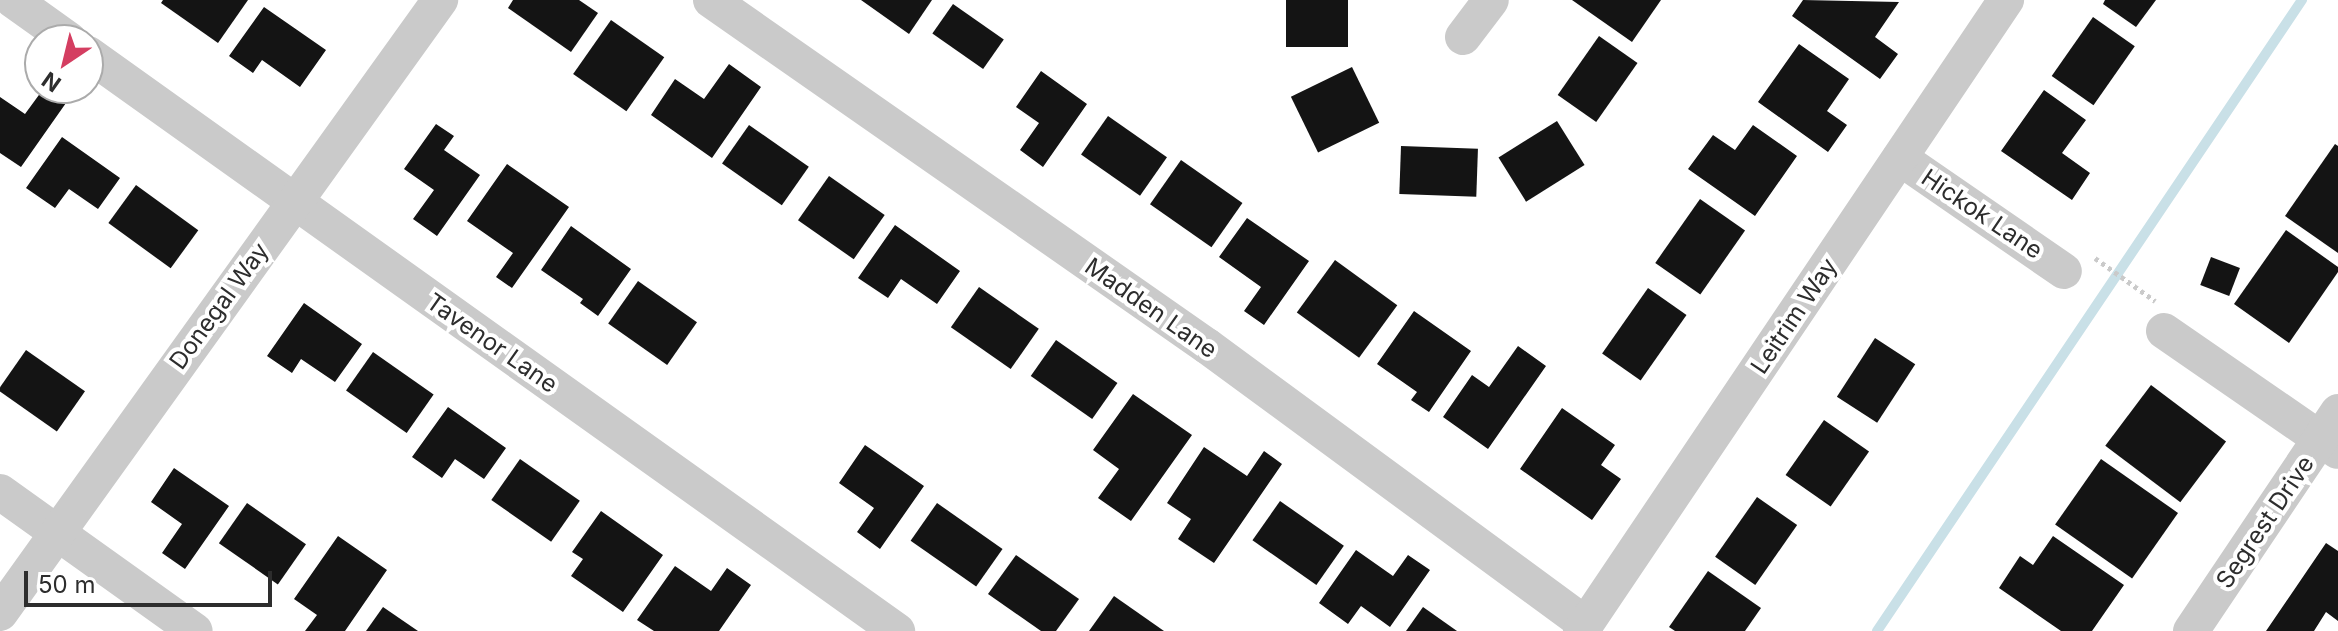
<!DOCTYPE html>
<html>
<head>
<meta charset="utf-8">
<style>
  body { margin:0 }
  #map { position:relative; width:2338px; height:631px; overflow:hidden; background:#fff; font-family:Inter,sans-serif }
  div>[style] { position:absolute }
  .stream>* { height:10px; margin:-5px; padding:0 5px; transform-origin:5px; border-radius:5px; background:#c9e0e7 }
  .building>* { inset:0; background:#141414; transform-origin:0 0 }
  .path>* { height:5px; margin-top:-2.5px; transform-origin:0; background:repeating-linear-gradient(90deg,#cacaca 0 4px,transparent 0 8px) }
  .minor>* { height:36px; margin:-18px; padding:0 18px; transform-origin:18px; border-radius:18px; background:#cacaca }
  span { translate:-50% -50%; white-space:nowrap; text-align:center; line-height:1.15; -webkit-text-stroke:8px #fff; paint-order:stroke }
  .street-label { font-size:24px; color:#2d2d2d }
  .north { position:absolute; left:24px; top:24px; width:80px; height:80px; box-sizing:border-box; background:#fff; border:2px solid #ababab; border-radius:50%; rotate:215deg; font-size:22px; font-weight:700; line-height:32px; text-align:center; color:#2d2d2d }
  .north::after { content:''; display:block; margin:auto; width:28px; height:36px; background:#d43e61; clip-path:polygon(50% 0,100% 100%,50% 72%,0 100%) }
  .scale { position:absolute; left:24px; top:571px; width:248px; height:36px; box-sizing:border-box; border:4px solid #2d2d2d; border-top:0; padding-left:10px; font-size:24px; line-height:28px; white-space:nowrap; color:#2d2d2d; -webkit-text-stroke:6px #fff; paint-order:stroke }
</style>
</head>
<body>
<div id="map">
  <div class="stream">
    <i style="left:1877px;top:631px;width:761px;rotate:-56.04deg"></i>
  </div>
  <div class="building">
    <i style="clip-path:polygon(163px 0,248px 0,218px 43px,161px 3px)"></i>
    <i style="clip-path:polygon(513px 0,579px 0,598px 13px,571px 52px,508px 8px)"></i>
    <i style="clip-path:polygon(861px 0,932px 0,909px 34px)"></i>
    <i style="left:1286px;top:0;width:62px;height:47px"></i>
    <i style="clip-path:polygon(1572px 0,1661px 0,1632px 42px)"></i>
    <i style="clip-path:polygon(1803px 0,1899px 2px,1875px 37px,1898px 54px,1880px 79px,1792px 16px)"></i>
    <i style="clip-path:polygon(2105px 0,2156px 0,2136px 27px,2103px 4px)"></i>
    <i style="left:953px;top:4px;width:62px;height:36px;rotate:35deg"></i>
    <i style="clip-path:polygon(264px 7px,326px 50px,300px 87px,262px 60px,253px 73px,229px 56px)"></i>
    <i style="left:2093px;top:17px;width:51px;height:72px;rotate:35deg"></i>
    <i style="left:611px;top:20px;width:65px;height:66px;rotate:35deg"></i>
    <i style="left:1599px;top:36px;width:47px;height:72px;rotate:35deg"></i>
    <i style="clip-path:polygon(1799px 44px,1849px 79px,1827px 111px,1847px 125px,1828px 152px,1758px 102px)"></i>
    <i style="clip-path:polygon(729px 64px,761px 87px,712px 158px,651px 115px,675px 79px,704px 99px)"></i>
    <i style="left:1352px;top:67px;width:62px;height:68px;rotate:64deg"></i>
    <i style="clip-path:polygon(1041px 71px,1087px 104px,1043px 167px,1020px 150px,1039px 123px,1016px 107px)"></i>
    <i style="clip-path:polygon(44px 88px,67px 88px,73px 93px,21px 167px,0 153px,0 97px,25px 114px)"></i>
    <i style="clip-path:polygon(2044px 90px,2086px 120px,2062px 153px,2090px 173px,2072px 200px,2001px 151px)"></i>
    <i style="left:1108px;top:116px;width:72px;height:47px;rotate:35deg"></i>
    <i style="left:1557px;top:121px;width:52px;height:69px;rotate:58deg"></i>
    <i style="clip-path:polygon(436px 124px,454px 136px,444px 150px,480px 175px,437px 236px,413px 219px,434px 190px,404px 169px)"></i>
    <i style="left:749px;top:125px;width:73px;height:47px;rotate:35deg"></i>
    <i style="clip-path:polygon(1753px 125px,1797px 156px,1755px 216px,1688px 169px,1713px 135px,1735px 150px)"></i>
    <i style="clip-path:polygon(62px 137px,120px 178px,98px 209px,69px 189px,55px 208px,26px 188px)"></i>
    <i style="clip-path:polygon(2335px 144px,2338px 146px,2338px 253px,2285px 216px)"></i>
    <i style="left:1401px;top:146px;width:77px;height:48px;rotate:2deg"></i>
    <i style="left:1181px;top:160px;width:75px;height:54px;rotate:35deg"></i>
    <i style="clip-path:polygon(507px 164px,569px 207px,512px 288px,496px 277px,513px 253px,467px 221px)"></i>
    <i style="left:829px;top:176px;width:68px;height:54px;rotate:35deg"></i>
    <i style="left:136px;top:185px;width:77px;height:47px;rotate:36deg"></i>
    <i style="left:1700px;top:199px;width:55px;height:78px;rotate:35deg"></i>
    <i style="clip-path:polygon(1247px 218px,1309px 261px,1264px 325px,1244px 311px,1261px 287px,1219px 257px)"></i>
    <i style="clip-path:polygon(895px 225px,960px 271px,937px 304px,901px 279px,888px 298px,858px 278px)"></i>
    <i style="clip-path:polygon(571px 226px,631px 269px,598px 316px,580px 303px,583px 299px,541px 270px)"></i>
    <i style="clip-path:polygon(2286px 230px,2338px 267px,2338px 272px,2289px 343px,2234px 304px)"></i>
    <i style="left:2211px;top:257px;width:31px;height:30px;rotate:21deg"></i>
    <i style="left:1335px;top:260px;width:77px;height:65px;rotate:36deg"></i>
    <i style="left:638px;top:281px;width:72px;height:52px;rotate:35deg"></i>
    <i style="left:979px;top:287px;width:73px;height:49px;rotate:35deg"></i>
    <i style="left:1648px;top:288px;width:47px;height:80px;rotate:35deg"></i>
    <i style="clip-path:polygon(304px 303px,362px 344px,335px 382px,301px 359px,292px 373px,267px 356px)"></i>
    <i style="clip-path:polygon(1414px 311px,1471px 351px,1429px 412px,1411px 400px,1417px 392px,1377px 364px)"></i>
    <i style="left:1875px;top:338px;width:48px;height:70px;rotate:33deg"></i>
    <i style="left:1056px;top:340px;width:75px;height:44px;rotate:35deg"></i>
    <i style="clip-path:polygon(1518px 346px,1546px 366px,1488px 449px,1443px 417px,1472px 375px,1489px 387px)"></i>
    <i style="left:26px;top:350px;width:72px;height:49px;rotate:35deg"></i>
    <i style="left:373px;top:352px;width:74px;height:47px;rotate:35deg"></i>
    <i style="left:2151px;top:385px;width:94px;height:76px;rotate:37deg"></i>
    <i style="clip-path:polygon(1133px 394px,1192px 435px,1131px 521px,1098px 498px,1119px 469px,1093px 450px)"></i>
    <i style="clip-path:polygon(448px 407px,506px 448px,484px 479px,455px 459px,442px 478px,412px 457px)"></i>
    <i style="clip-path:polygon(1562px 408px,1615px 445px,1601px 465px,1621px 479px,1592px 520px,1520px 469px)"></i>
    <i style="left:1824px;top:420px;width:55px;height:67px;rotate:35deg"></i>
    <i style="clip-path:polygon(865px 445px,924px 486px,880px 549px,857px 532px,874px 508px,839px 483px)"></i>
    <i style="clip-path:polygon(1204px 447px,1247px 476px,1264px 451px,1282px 464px,1214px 563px,1178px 539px,1191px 519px,1167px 503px)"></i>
    <i style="left:520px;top:459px;width:73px;height:50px;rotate:35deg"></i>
    <i style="left:2101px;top:459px;width:94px;height:80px;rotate:35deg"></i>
    <i style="clip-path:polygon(174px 468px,229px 506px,185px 569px,162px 553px,182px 524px,151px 502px)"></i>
    <i style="left:1757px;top:497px;width:49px;height:73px;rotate:35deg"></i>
    <i style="left:1280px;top:501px;width:78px;height:48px;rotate:35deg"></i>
    <i style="left:247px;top:503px;width:72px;height:49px;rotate:35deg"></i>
    <i style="left:937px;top:503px;width:80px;height:46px;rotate:35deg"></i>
    <i style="clip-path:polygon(601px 511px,663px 555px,623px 612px,571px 576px,583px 559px,572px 552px)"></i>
    <i style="clip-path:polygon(338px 536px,387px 570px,345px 631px,305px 631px,317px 615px,294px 599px)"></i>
    <i style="clip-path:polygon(2053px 536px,2124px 585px,2092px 631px,2061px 631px,1999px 588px,2020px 556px,2033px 565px)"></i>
    <i style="clip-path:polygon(2326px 543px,2338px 551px,2338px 621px,2326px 612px,2314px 631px,2266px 631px)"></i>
    <i style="clip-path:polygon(1356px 550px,1393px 576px,1408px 555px,1430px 570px,1390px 627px,1361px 606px,1348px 624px,1319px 603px)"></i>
    <i style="clip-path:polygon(1016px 555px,1079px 599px,1056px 631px,1041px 631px,988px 594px)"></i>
    <i style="clip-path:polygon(675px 566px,711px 591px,727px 568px,751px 585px,719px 631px,654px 631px,637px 620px)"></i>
    <i style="clip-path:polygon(1708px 571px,1761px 608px,1745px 631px,1675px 631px,1669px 627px)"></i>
    <i style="clip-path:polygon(1114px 596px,1164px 631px,1089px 631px)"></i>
    <i style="clip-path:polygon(383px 607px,418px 631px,366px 631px)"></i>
    <i style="clip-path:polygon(1423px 607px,1457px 631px,1406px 631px)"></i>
  </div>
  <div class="path">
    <i style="left:2095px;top:258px;width:74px;rotate:35.6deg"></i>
  </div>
  <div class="minor">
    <i style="left:13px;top:0;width:69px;rotate:35.5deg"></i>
    <i style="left:711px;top:0;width:605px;rotate:34.9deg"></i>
    <i style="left:1207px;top:346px;width:470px;rotate:36.3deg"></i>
    <i style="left:1463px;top:37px;width:46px;rotate:-52.9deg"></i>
    <i style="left:88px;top:54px;width:994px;rotate:35.5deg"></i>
    <i style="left:1900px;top:158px;width:199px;rotate:34.6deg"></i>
    <i style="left:2164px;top:331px;width:211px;rotate:34.6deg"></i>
    <i style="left:0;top:492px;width:239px;rotate:35.5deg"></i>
    <i style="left:0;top:613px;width:755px;rotate:-54.33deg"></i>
    <i style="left:1581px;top:631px;width:761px;rotate:-56.04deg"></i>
    <i style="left:2191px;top:631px;width:264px;rotate:-56.1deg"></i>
  </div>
  <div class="street-label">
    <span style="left:1982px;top:214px;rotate:34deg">Hickok Lane</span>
    <span style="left:219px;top:306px;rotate:-54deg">Donegal Way</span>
    <span style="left:1151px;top:308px;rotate:35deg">Madden Lane</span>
    <span style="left:1794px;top:316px;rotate:-56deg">Leitrim Way</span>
    <span style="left:492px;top:343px;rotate:35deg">Tavenor Lane</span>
    <span style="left:2265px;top:522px;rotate:-56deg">Segrest Drive</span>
  </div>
  <div class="north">N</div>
  <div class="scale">50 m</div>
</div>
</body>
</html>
